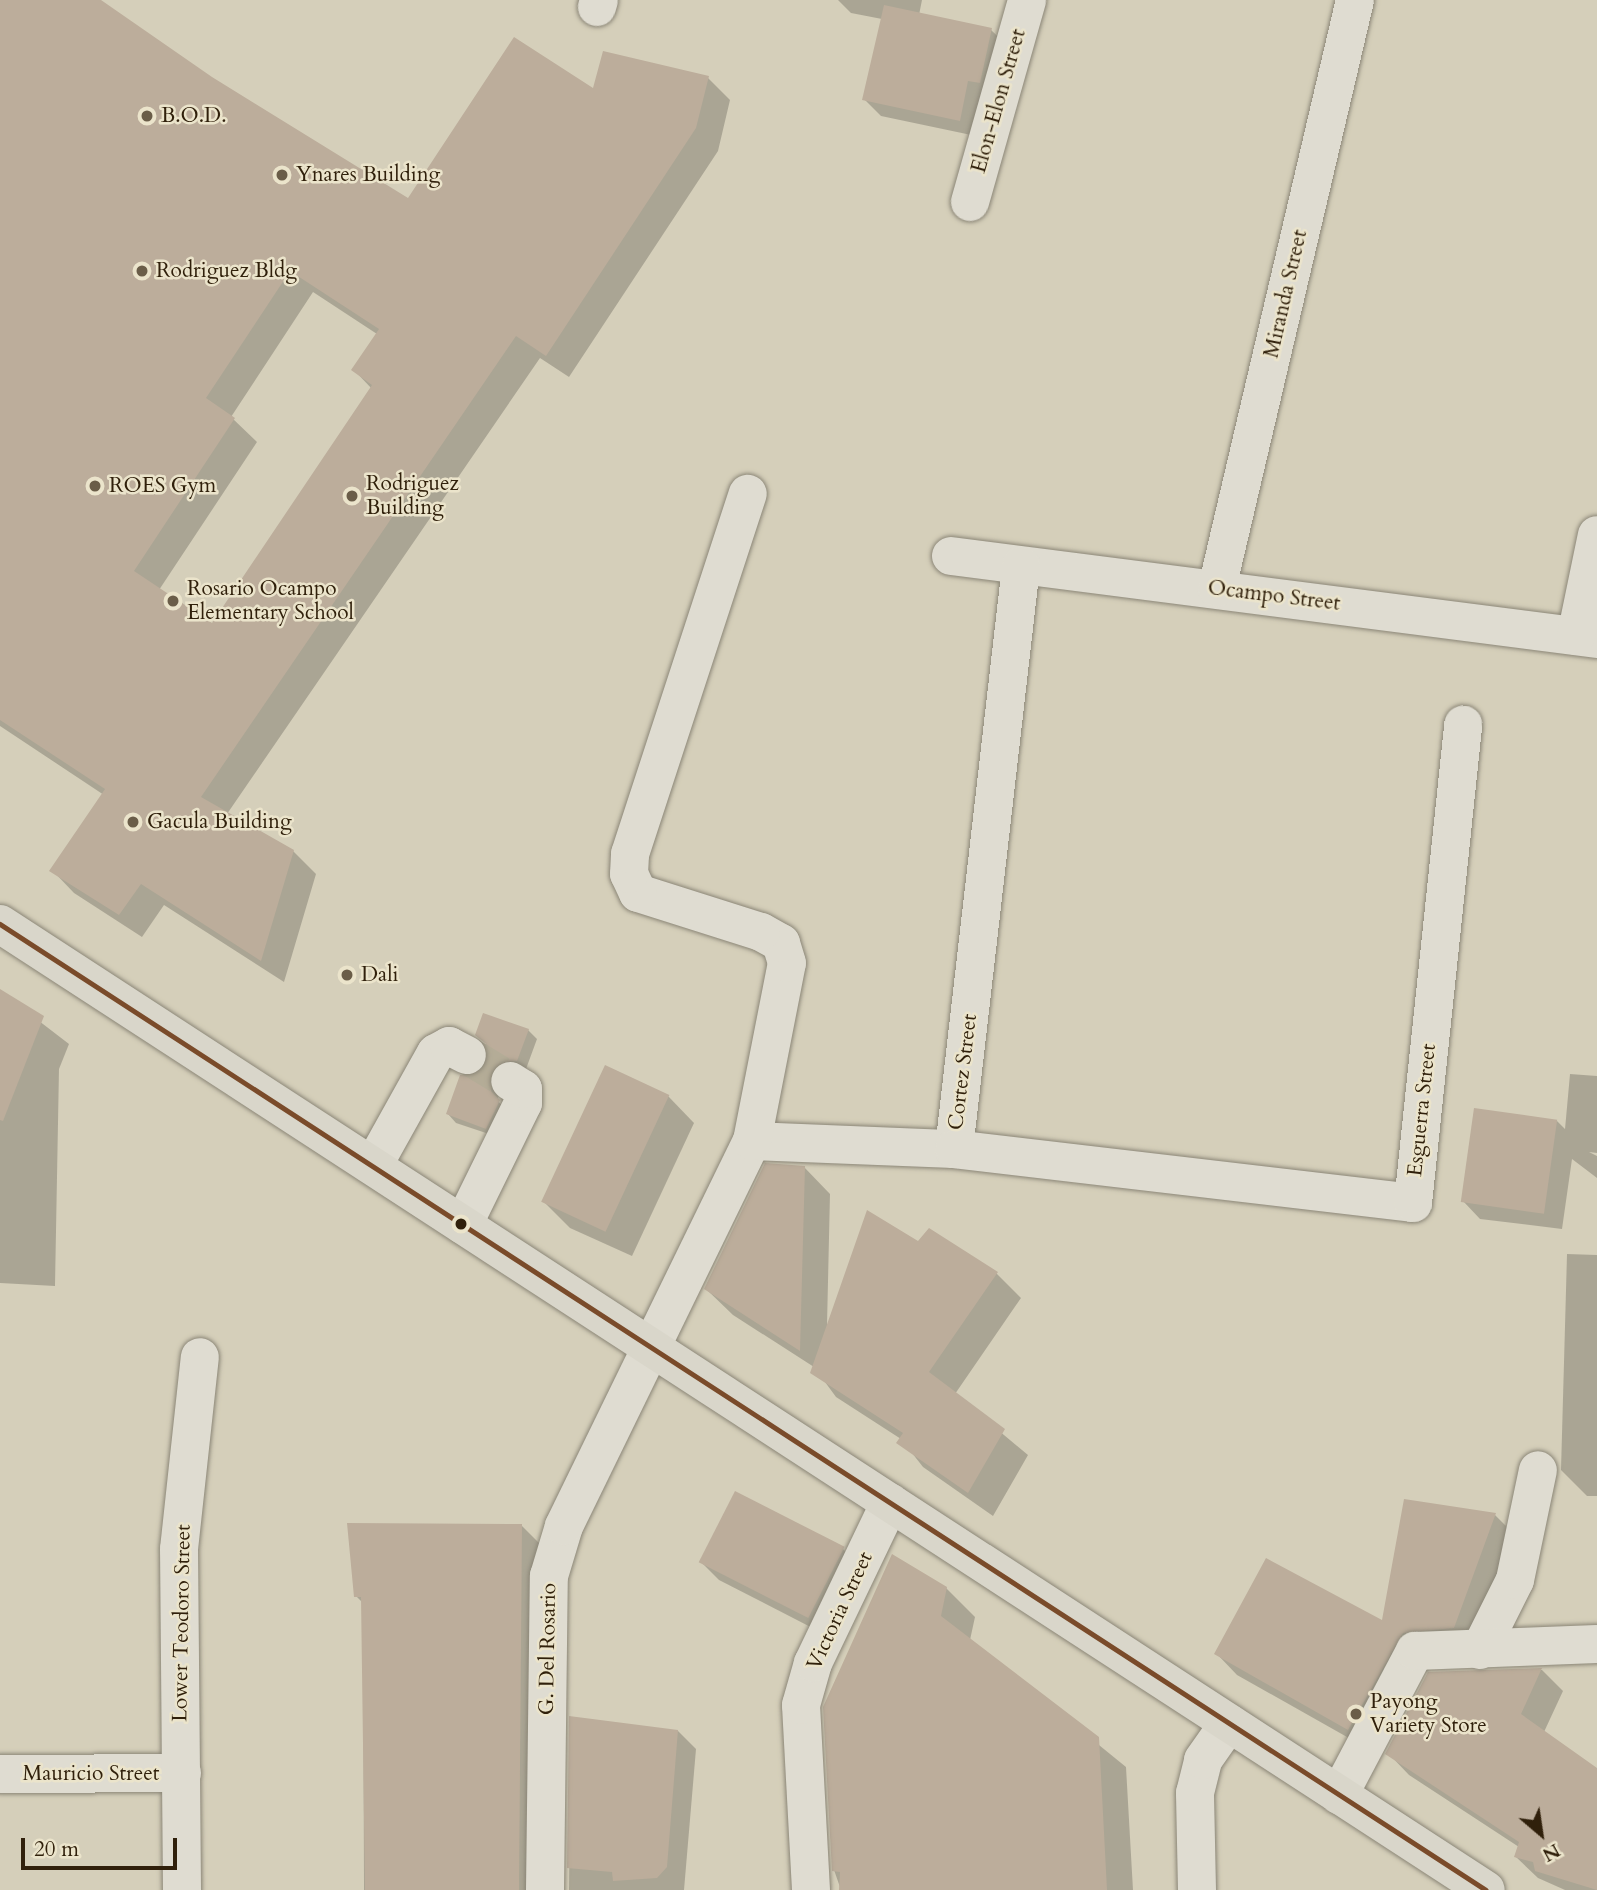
<!DOCTYPE html>
<html>
<head>
<meta charset="utf-8">
<style>
  body { margin:0 }
  #map { position:relative; width:1597px; height:1890px; overflow:hidden; background:#d5cfba; font-family:Cardo,serif }
  div>[style] { position:absolute }
  .shadow>* { inset:0; background:#0003 }
  .building>* { inset:0; background:#bcad9b; transform-origin:0 0 }
  .minor-tunnel>* { height:38px; margin-top:-19px; transform-origin:0; background:repeating-linear-gradient(90deg,#b4ac97 0 38px,transparent 0 57px) }
  .roads { filter:drop-shadow(0 0 2px #8b8677) drop-shadow(0 0 2px #8b8677) }
  .minor>* { height:38px; margin:-19px; padding:0 19px; transform-origin:19px; border-radius:19px; background:#dfdcd1 }
  .major>* { height:38px; margin:-19px; padding:0 19px; transform-origin:19px; border-radius:19px; background:#d9d6ca }
  .bus-1>* { height:5px; margin:-2.5px; padding:0 2.5px; transform-origin:2.5px; border-radius:2.5px; background:#7a4b2a }
  .dots>* { width:19px; height:19px; translate:-50% -50%; box-sizing:border-box; border:4px solid #ebe4cb; border-radius:50% }
  span { translate:-50% -50%; white-space:nowrap; text-align:center; line-height:1.15; -webkit-text-stroke:5px #ebe4cb; paint-order:stroke }
  .street-label { font-size:21px; color:#30200b }
  .poi-label { font-size:21px; color:#30200b }
  .left { translate:0 -50%; text-align:left }
  .north { position:absolute; left:1506px; top:1799px; width:70px; height:70px; -webkit-text-stroke:5px #ebe4cb; paint-order:stroke; rotate:151deg; font-size:19px; font-weight:700; line-height:28px; text-align:center; color:#30200b }
  .north::after { content:''; display:block; margin:auto; width:24px; height:32px; background:#30200b; clip-path:polygon(50% 0,100% 100%,50% 72%,0 100%) }
  .scale { position:absolute; left:21px; top:1838px; width:156px; height:32px; box-sizing:border-box; border:4px solid #30200b; border-top:0; padding-left:9px; font-size:21px; line-height:24px; white-space:nowrap; color:#30200b; -webkit-text-stroke:5px #ebe4cb; paint-order:stroke }
</style>
</head>
<body>
<div id="map">
  <div class="shadow">
    <i style="clip-path:polygon(evenodd,0 0,98px 0,211px 79px,408px 200px,594px 91px,708px 78px,730px 100px,718px 151px,569px 377px,540px 358px,227px 814px,293px 851px,316px 874px,284px 982px,164px 905px,142px 937px,74px 893px,52px 870px,104px 795px,0 726px,0 0,313px 292px,377px 334px,354px 370px,372px 389px,213px 626px,159px 590px,257px 442px,231px 417px,313px 292px)"></i>
    <i style="clip-path:polygon(838px 0,922px 0,919px 15px,991px 30px,1008px 46px,976px 136px,881px 116px,864px 99px,882px 19px,851px 13px)"></i>
    <i style="clip-path:polygon(0 991px,69px 1044px,59px 1069px,55px 1286px,0 1283px)"></i>
    <i style="clip-path:polygon(528px 1030px,537px 1039px,526px 1069px,499px 1079px,498px 1101px,507px 1111px,495px 1136px,456px 1123px,448px 1114px)"></i>
    <i style="clip-path:polygon(1570px 1074px,1597px 1076px,1597px 1153px,1589px 1152px,1597px 1156px,1597px 1178px,1572px 1159px,1562px 1229px,1480px 1219px,1463px 1201px,1556px 1120px,1565px 1129px)"></i>
    <i style="clip-path:polygon(668px 1096px,694px 1123px,632px 1256px,570px 1228px,544px 1202px)"></i>
    <i style="clip-path:polygon(804px 1167px,830px 1194px,827px 1326px,919px 1243px,996px 1273px,1021px 1298px,955px 1394px,1028px 1455px,993px 1516px,923px 1467px,901px 1439px,836px 1397px,814px 1367px,733px 1315px,706px 1289px)"></i>
    <i style="clip-path:polygon(1567px 1254px,1597px 1255px,1597px 1496px,1587px 1496px,1561px 1470px)"></i>
    <i style="clip-path:polygon(1495px 1515px,1516px 1536px,1475px 1648px,1424px 1654px,1370px 1750px,1237px 1675px,1216px 1653px,1383px 1623px)"></i>
    <i style="clip-path:polygon(521px 1525px,540px 1544px,541px 1890px,364px 1890px,363px 1603px,356px 1596px)"></i>
    <i style="clip-path:polygon(843px 1549px,861px 1567px,828px 1636px,719px 1580px,701px 1562px)"></i>
    <i style="clip-path:polygon(946px 1588px,975px 1617px,970px 1640px,1126px 1767px,1133px 1890px,841px 1890px,834px 1870px)"></i>
    <i style="clip-path:polygon(1542px 1670px,1563px 1691px,1544px 1732px,1597px 1770px,1597px 1890px,1565px 1890px,1538px 1878px,1516px 1857px,1519px 1847px,1409px 1775px,1388px 1753px,1430px 1674px)"></i>
    <i style="clip-path:polygon(571px 1718px,678px 1731px,696px 1749px,684px 1890px,569px 1890px)"></i>
  </div>
  <div class="building">
    <i style="clip-path:polygon(evenodd,0 0,101px 0,212px 77px,408px 198px,514px 37px,593px 88px,603px 51px,709px 76px,696px 128px,546px 356px,516px 336px,201px 797px,294px 850px,261px 961px,141px 884px,119px 915px,49px 871px,105px 789px,0 720px,0 0,290px 271px,379px 329px,351px 370px,372px 385px,212px 623px,134px 571px,235px 418px,206px 398px,290px 271px)"></i>
    <i style="clip-path:polygon(884px 5px,992px 28px,980px 83px,968px 81px,960px 121px,862px 100px)"></i>
    <i style="clip-path:polygon(0 989px,44px 1016px,3px 1121px,0 1120px)"></i>
    <i style="clip-path:polygon(483px 1013px,529px 1029px,517px 1061px,500px 1062px,491px 1070px,491px 1091px,500px 1100px,486px 1129px,446px 1114px,460px 1075px,478px 1074px,487px 1064px,486px 1044px,475px 1035px)"></i>
    <i style="left:605px;top:1065px;width:71px;height:151px;rotate:25deg"></i>
    <i style="left:1474px;top:1108px;width:84px;height:95px;rotate:8deg"></i>
    <i style="clip-path:polygon(765px 1163px,805px 1166px,800px 1351px,704px 1289px)"></i>
    <i style="clip-path:polygon(867px 1210px,918px 1241px,929px 1228px,998px 1272px,929px 1372px,1005px 1429px,968px 1493px,896px 1443px,903px 1433px,810px 1373px)"></i>
    <i style="left:735px;top:1491px;width:123px;height:80px;rotate:27deg"></i>
    <i style="clip-path:polygon(1404px 1499px,1496px 1513px,1454px 1628px,1403px 1633px,1348px 1730px,1214px 1654px,1266px 1558px,1382px 1620px)"></i>
    <i style="clip-path:polygon(347px 1523px,522px 1524px,519px 1890px,365px 1890px,361px 1597px,354px 1597px)"></i>
    <i style="clip-path:polygon(892px 1554px,947px 1587px,941px 1616px,1099px 1737px,1107px 1890px,839px 1890px,840px 1872px,832px 1871px,823px 1707px)"></i>
    <i style="clip-path:polygon(1542px 1668px,1521px 1714px,1597px 1768px,1597px 1890px,1535px 1871px,1533px 1862px,1514px 1857px,1519px 1842px,1385px 1754px,1428px 1672px)"></i>
    <i style="clip-path:polygon(569px 1716px,678px 1730px,667px 1867px,657px 1878px,613px 1881px,612px 1872px,567px 1868px)"></i>
  </div>
  <div class="minor-tunnel">
    <i style="left:467px;top:1055px;width:50px;rotate:31.2deg"></i>
  </div>
  <div class="roads">
    <div class="minor">
      <i style="left:597px;top:7px;width:7px;rotate:-74deg"></i>
      <i style="left:970px;top:202px;width:210px;rotate:-74.2deg"></i>
      <i style="left:951px;top:556px;width:651px;rotate:7.32deg"></i>
      <i style="left:1217px;top:588px;width:604px;rotate:-76.79deg"></i>
      <i style="left:1576px;top:636px;width:103px;rotate:-78.3deg"></i>
      <i style="left:752px;top:1141px;width:202px;rotate:2.3deg"></i>
      <i style="left:954px;top:1149px;width:587px;rotate:-83.44deg"></i>
      <i style="left:954px;top:1149px;width:462px;rotate:6.7deg"></i>
      <i style="left:1413px;top:1203px;width:481px;rotate:-84deg"></i>
      <i style="left:373px;top:1166px;width:129px;rotate:-60.9deg"></i>
      <i style="left:436px;top:1053px;width:15px;rotate:-28deg"></i>
      <i style="left:449px;top:1046px;width:20px;rotate:27deg"></i>
      <i style="left:463px;top:1225px;width:136px;rotate:-63.8deg"></i>
      <i style="left:523px;top:1103px;width:14px;rotate:-90deg"></i>
      <i style="left:523px;top:1089px;width:15px;rotate:-148deg"></i>
      <i style="left:1480px;top:1650px;width:78px;rotate:-63.4deg"></i>
      <i style="left:1515px;top:1580px;width:112px;rotate:-78.2deg"></i>
      <i style="left:0;top:1774px;width:182px;rotate:-0.3deg"></i>
      <i style="left:1339px;top:1795px;width:163px;rotate:-62.2deg"></i>
      <i style="left:1415px;top:1651px;width:182px;rotate:-2.2deg"></i>
      <i style="left:182px;top:1890px;width:341px;rotate:-90.5deg"></i>
      <i style="left:179px;top:1549px;width:193px;rotate:-83.8deg"></i>
      <i style="left:545px;top:1890px;width:314px;rotate:-89.3deg"></i>
      <i style="left:549px;top:1576px;width:52px;rotate:-73.3deg"></i>
      <i style="left:564px;top:1526px;width:428px;rotate:-64deg"></i>
      <i style="left:752px;top:1141px;width:181px;rotate:-78.9deg"></i>
      <i style="left:787px;top:963px;width:21px;rotate:-107deg"></i>
      <i style="left:781px;top:943px;width:23px;rotate:-151deg"></i>
      <i style="left:761px;top:932px;width:129px;rotate:-162.4deg"></i>
      <i style="left:638px;top:893px;width:21px;rotate:-115deg"></i>
      <i style="left:629px;top:874px;width:20px;rotate:-87deg"></i>
      <i style="left:630px;top:854px;width:379px;rotate:-71.9deg"></i>
      <i style="left:811px;top:1890px;width:185px;rotate:-93.1deg"></i>
      <i style="left:801px;top:1705px;width:44px;rotate:-74.1deg"></i>
      <i style="left:813px;top:1663px;width:178px;rotate:-64.4deg"></i>
      <i style="left:1197px;top:1890px;width:97px;rotate:-91.2deg"></i>
      <i style="left:1195px;top:1793px;width:34px;rotate:-76deg"></i>
      <i style="left:1203px;top:1760px;width:45px;rotate:-54.9deg"></i>
    </div>
    <div class="major">
      <i style="left:0;top:924px;width:1772px;rotate:33.03deg"></i>
    </div>
  </div>
  <div class="bus-1">
    <i style="left:0;top:924px;width:1772px;rotate:33.03deg"></i>
  </div>
  <div class="dots">
    <i style="left:147px;top:116px;background:#6a5d48"></i>
    <i style="left:282px;top:175px;background:#6a5d48"></i>
    <i style="left:142px;top:271px;background:#6a5d48"></i>
    <i style="left:95px;top:486px;background:#6a5d48"></i>
    <i style="left:352px;top:496px;background:#6a5d48"></i>
    <i style="left:173px;top:601px;background:#6a5d48"></i>
    <i style="left:133px;top:822px;background:#6a5d48"></i>
    <i style="left:347px;top:975px;background:#6a5d48"></i>
    <i style="left:461px;top:1224px;background:#30200b"></i>
    <i style="left:1356px;top:1714px;background:#6a5d48"></i>
  </div>
  <div class="street-label">
    <span style="left:999px;top:101px;rotate:-74deg">Elon-Elon Street</span>
    <span style="left:1286px;top:294px;rotate:-77deg">Miranda Street</span>
    <span style="left:1274px;top:596px;rotate:7deg">Ocampo Street</span>
    <span style="left:963px;top:1072px;rotate:-83deg">Cortez Street</span>
    <span style="left:1422px;top:1110px;rotate:-84deg">Esguerra Street</span>
    <span style="left:840px;top:1611px;rotate:-65deg">Victoria Street</span>
    <span style="left:182px;top:1623px;rotate:-89deg">Lower Teodoro Street</span>
    <span style="left:548px;top:1649px;rotate:-89deg">G. Del Rosario</span>
    <span style="left:91px;top:1774px">Mauricio Street</span>
  </div>
  <div class="poi-label">
    <span class="left" style="left:161px;top:116px">B.O.D.</span>
    <span class="left" style="left:296px;top:175px">Ynares Building</span>
    <span class="left" style="left:156px;top:271px">Rodriguez Bldg</span>
    <span class="left" style="left:366px;top:496px">Rodriguez<br>Building</span>
    <span class="left" style="left:109px;top:486px">ROES Gym</span>
    <span class="left" style="left:187px;top:601px">Rosario Ocampo<br>Elementary School</span>
    <span class="left" style="left:147px;top:822px">Gacula Building</span>
    <span class="left" style="left:361px;top:975px">Dali</span>
    <span class="left" style="left:1370px;top:1714px">Payong<br>Variety Store</span>
  </div>
  <div class="north">N</div>
  <div class="scale">20 m</div>
</div>
</body>
</html>
